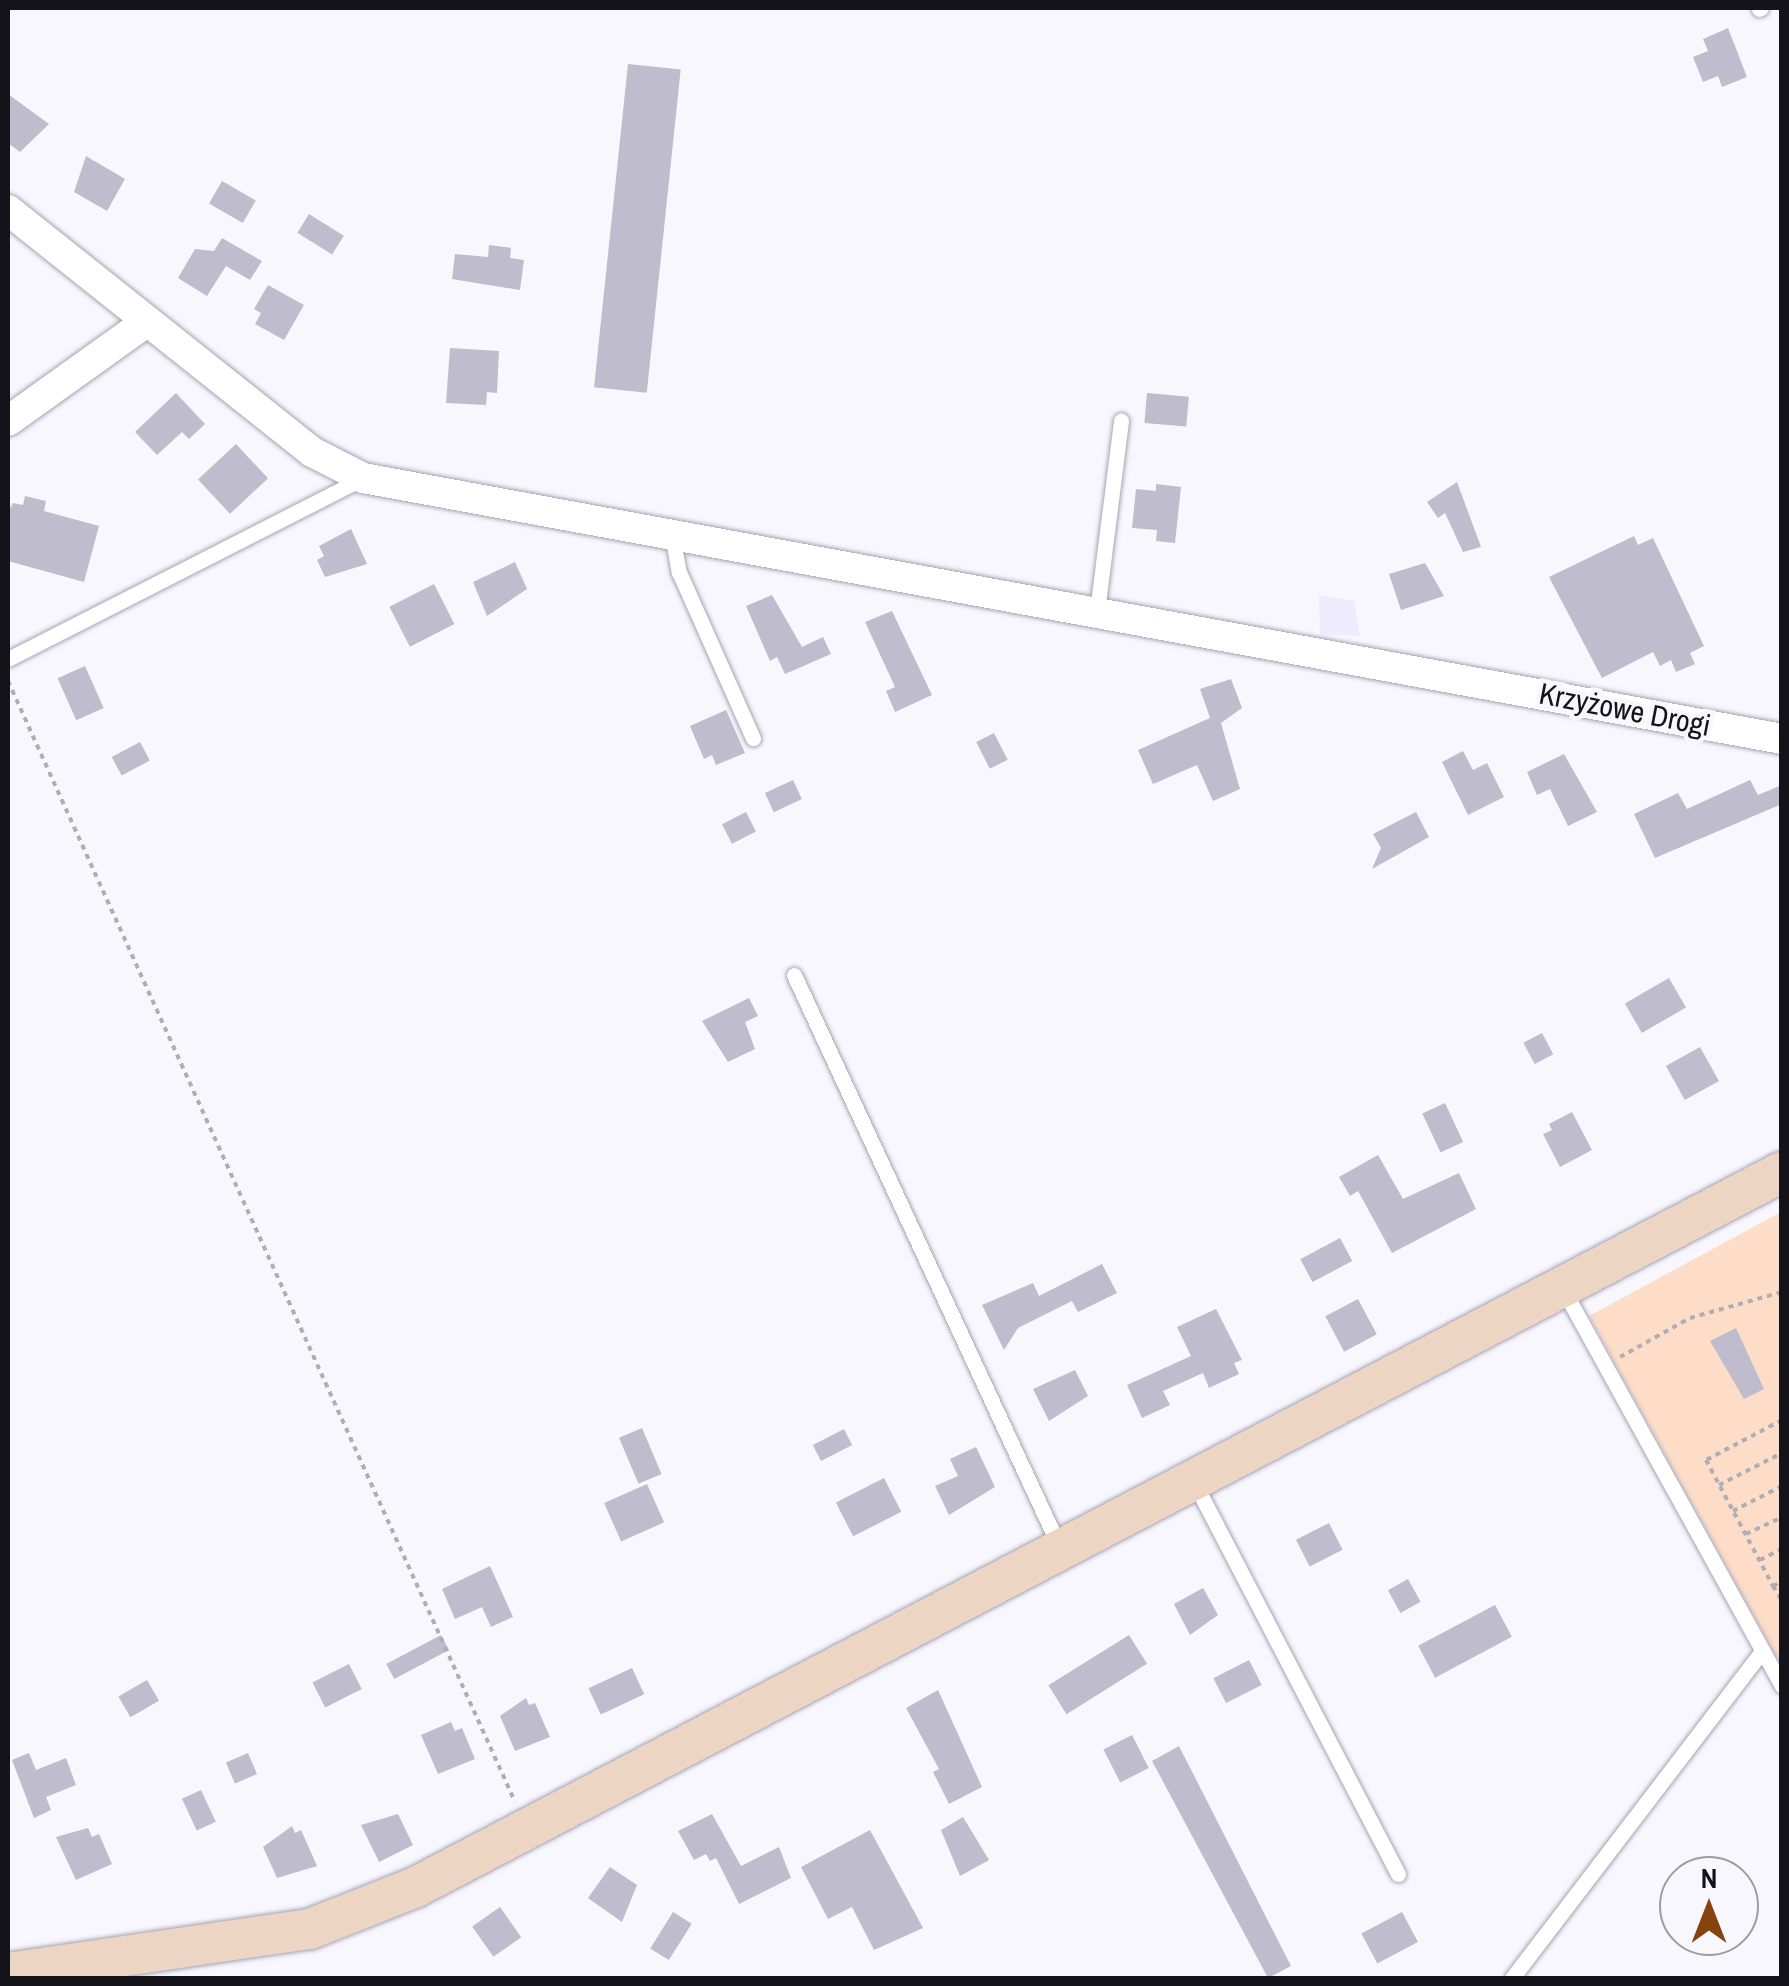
<!DOCTYPE html>
<html>
<head>
<meta charset="utf-8">
<style>
  body { margin:0 }
  #map { position:relative; width:1789px; height:1986px; overflow:hidden; background:#f8f7fe; font-family:"Archivo Narrow",sans-serif }
  div>[style] { position:absolute }
  .built>* { inset:0; background:#eeebff }
  .green>* { inset:0; background:#fdddc8 }
  .building>* { inset:0; background:#bebccd; transform-origin:0 0 }
  .path>* { height:4px; margin-top:-2px; transform-origin:0; background:repeating-linear-gradient(90deg,#afaeb5 0 5px,transparent 0 10px) }
  .roads { filter:drop-shadow(0 0 2px #a6a3b4) drop-shadow(0 0 2px #a6a3b4) }
  .lane>* { height:15px; margin:-7.5px; padding:0 7.5px; transform-origin:7.5px; border-radius:7.5px; background:#fff }
  .street>* { height:30px; margin:-15px; padding:0 15px; transform-origin:15px; border-radius:15px; background:#fff }
  .secondary>* { height:40px; margin:-20px; padding:0 20px; transform-origin:20px; border-radius:20px; background:#edd5c4 }
  span { translate:-50% -50%; white-space:nowrap; text-align:center; line-height:1.15; -webkit-text-stroke:9px #f8f7fe; paint-order:stroke }
  .street-label { font-size:30px; color:#141319 }
  .frame { position:absolute; inset:0; border:10px solid #141319; pointer-events:none }
  .north { position:absolute; left:1659px; top:1856px; width:100px; height:100px; box-sizing:border-box; background:#f8f7fe; border:2px solid #9d9ca2; border-radius:50%; rotate:0deg; font-size:28px; font-weight:700; line-height:40px; text-align:center; color:#141319 }
  .north::after { content:''; display:block; margin:auto; width:35px; height:45px; background:#85440e; clip-path:polygon(50% 0,100% 100%,50% 72%,0 100%) }
</style>
</head>
<body>
<div id="map">
  <div class="built">
    <i style="clip-path:polygon(1319px 595px,1354px 601px,1360px 636px,1320px 634px)"></i>
  </div>
  <div class="green">
    <i style="clip-path:polygon(1781px 1212px,1781px 1665px,1589px 1316px)"></i>
  </div>
  <div class="building">
    <i style="clip-path:polygon(1728px 28px,1747px 77px,1722px 87px,1718px 76px,1703px 82px,1693px 57px,1708px 51px,1703px 39px)"></i>
    <i style="left:628px;top:64px;width:53px;height:325px;rotate:6deg"></i>
    <i style="clip-path:polygon(8px 94px,49px 124px,20px 152px,8px 143px)"></i>
    <i style="clip-path:polygon(86px 156px,125px 179px,107px 211px,74px 192px)"></i>
    <i style="left:222px;top:181px;width:39px;height:26px;rotate:30deg"></i>
    <i style="left:309px;top:214px;width:41px;height:22px;rotate:32deg"></i>
    <i style="clip-path:polygon(222px 238px,262px 261px,250px 280px,226px 266px,207px 296px,178px 278px,195px 249px,214px 251px)"></i>
    <i style="clip-path:polygon(489px 245px,511px 248px,510px 258px,524px 260px,520px 290px,452px 279px,455px 254px,488px 257px)"></i>
    <i style="clip-path:polygon(268px 285px,304px 305px,284px 340px,255px 324px,261px 313px,254px 309px)"></i>
    <i style="clip-path:polygon(450px 348px,499px 351px,497px 393px,487px 392px,486px 405px,446px 403px)"></i>
    <i style="clip-path:polygon(176px 393px,205px 424px,189px 439px,182px 432px,157px 455px,135px 432px)"></i>
    <i style="left:1147px;top:393px;width:42px;height:30px;rotate:5deg"></i>
    <i style="left:236px;top:444px;width:47px;height:52px;rotate:47deg"></i>
    <i style="clip-path:polygon(1457px 482px,1481px 547px,1463px 552px,1445px 513px,1438px 518px,1427px 502px)"></i>
    <i style="clip-path:polygon(1156px 484px,1181px 487px,1175px 543px,1156px 541px,1157px 530px,1132px 528px,1136px 489px,1156px 491px)"></i>
    <i style="clip-path:polygon(25px 496px,46px 501px,44px 511px,99px 526px,84px 582px,8px 561px,8px 512px,13px 503px,23px 505px)"></i>
    <i style="clip-path:polygon(351px 529px,367px 564px,325px 577px,317px 560px,324px 556px,319px 546px)"></i>
    <i style="clip-path:polygon(1634px 536px,1638px 545px,1653px 538px,1704px 646px,1690px 653px,1695px 664px,1676px 672px,1671px 660px,1660px 666px,1653px 652px,1602px 678px,1549px 577px)"></i>
    <i style="clip-path:polygon(515px 562px,527px 589px,487px 616px,473px 582px)"></i>
    <i style="clip-path:polygon(1425px 563px,1444px 596px,1401px 610px,1389px 574px)"></i>
    <i style="left:434px;top:584px;width:45px;height:50px;rotate:63deg"></i>
    <i style="clip-path:polygon(772px 595px,802px 647px,823px 637px,831px 654px,785px 674px,777px 657px,770px 661px,746px 606px)"></i>
    <i style="clip-path:polygon(892px 611px,932px 695px,895px 712px,886px 691px,895px 687px,865px 622px)"></i>
    <i style="left:85px;top:666px;width:46px;height:30px;rotate:66deg"></i>
    <i style="clip-path:polygon(1231px 679px,1242px 708px,1221px 723px,1240px 789px,1213px 801px,1197px 765px,1153px 784px,1138px 750px,1210px 718px,1200px 689px)"></i>
    <i style="clip-path:polygon(726px 710px,745px 753px,716px 765px,712px 755px,704px 759px,690px 726px)"></i>
    <i style="left:994px;top:733px;width:30px;height:20px;rotate:63deg"></i>
    <i style="left:140px;top:742px;width:21px;height:32px;rotate:62deg"></i>
    <i style="clip-path:polygon(1463px 751px,1473px 770px,1487px 763px,1504px 797px,1468px 815px,1442px 762px)"></i>
    <i style="clip-path:polygon(1564px 754px,1597px 812px,1568px 826px,1550px 789px,1537px 795px,1527px 772px)"></i>
    <i style="left:793px;top:780px;width:21px;height:31px;rotate:65deg"></i>
    <i style="clip-path:polygon(1750px 780px,1758px 795px,1782px 785px,1782px 804px,1655px 858px,1634px 814px,1678px 793px,1687px 809px)"></i>
    <i style="left:746px;top:812px;width:22px;height:27px;rotate:63deg"></i>
    <i style="clip-path:polygon(1416px 812px,1429px 837px,1372px 869px,1381px 848px,1373px 834px)"></i>
    <i style="left:1669px;top:978px;width:34px;height:51px;rotate:60deg"></i>
    <i style="clip-path:polygon(749px 998px,758px 1016px,745px 1022px,755px 1049px,728px 1062px,702px 1021px)"></i>
    <i style="left:1542px;top:1033px;width:24px;height:21px;rotate:62deg"></i>
    <i style="left:1700px;top:1047px;width:39px;height:39px;rotate:61deg"></i>
    <i style="left:1445px;top:1103px;width:43px;height:25px;rotate:65deg"></i>
    <i style="clip-path:polygon(1572px 1112px,1592px 1150px,1560px 1167px,1543px 1134px,1552px 1130px,1549px 1124px)"></i>
    <i style="clip-path:polygon(1378px 1155px,1403px 1199px,1459px 1173px,1476px 1209px,1392px 1253px,1358px 1191px,1350px 1196px,1339px 1177px)"></i>
    <i style="left:1340px;top:1238px;width:26px;height:45px;rotate:62deg"></i>
    <i style="clip-path:polygon(1102px 1264px,1117px 1293px,1078px 1312px,1072px 1301px,1018px 1328px,1004px 1350px,982px 1305px,1033px 1283px,1039px 1296px)"></i>
    <i style="left:1358px;top:1299px;width:40px;height:37px;rotate:62deg"></i>
    <i style="clip-path:polygon(1216px 1309px,1242px 1360px,1234px 1363px,1239px 1374px,1209px 1388px,1203px 1373px,1163px 1391px,1170px 1405px,1142px 1418px,1127px 1385px,1191px 1356px,1177px 1327px)"></i>
    <i style="clip-path:polygon(1736px 1328px,1764px 1389px,1744px 1399px,1710px 1341px)"></i>
    <i style="clip-path:polygon(1075px 1370px,1088px 1396px,1049px 1421px,1033px 1389px)"></i>
    <i style="left:642px;top:1428px;width:50px;height:25px;rotate:67deg"></i>
    <i style="left:844px;top:1429px;width:18px;height:35px;rotate:63deg"></i>
    <i style="clip-path:polygon(976px 1447px,995px 1487px,949px 1515px,935px 1486px,958px 1476px,950px 1459px)"></i>
    <i style="left:884px;top:1478px;width:38px;height:54px;rotate:63deg"></i>
    <i style="left:647px;top:1484px;width:42px;height:47px;rotate:66deg"></i>
    <i style="left:1329px;top:1523px;width:30px;height:37px;rotate:63deg"></i>
    <i style="clip-path:polygon(490px 1566px,513px 1617px,491px 1627px,482px 1607px,455px 1619px,442px 1589px)"></i>
    <i style="left:1408px;top:1579px;width:26px;height:23px;rotate:61deg"></i>
    <i style="clip-path:polygon(1203px 1588px,1218px 1615px,1190px 1635px,1174px 1604px)"></i>
    <i style="left:1495px;top:1605px;width:36px;height:87px;rotate:62deg"></i>
    <i style="left:441px;top:1635px;width:17px;height:62px;rotate:62deg"></i>
    <i style="left:1129px;top:1635px;width:34px;height:95px;rotate:58deg"></i>
    <i style="left:1249px;top:1660px;width:28px;height:40px;rotate:63deg"></i>
    <i style="left:349px;top:1664px;width:28px;height:41px;rotate:63deg"></i>
    <i style="left:632px;top:1668px;width:29px;height:48px;rotate:65deg"></i>
    <i style="left:147px;top:1680px;width:24px;height:33px;rotate:60deg"></i>
    <i style="clip-path:polygon(938px 1690px,982px 1787px,949px 1804px,933px 1772px,939px 1769px,906px 1708px)"></i>
    <i style="clip-path:polygon(526px 1698px,529px 1705px,535px 1703px,550px 1737px,515px 1751px,500px 1716px)"></i>
    <i style="clip-path:polygon(451px 1722px,455px 1731px,462px 1728px,475px 1759px,438px 1774px,421px 1735px)"></i>
    <i style="left:1132px;top:1735px;width:37px;height:32px;rotate:63deg"></i>
    <i style="clip-path:polygon(1179px 1746px,1291px 1966px,1268px 1978px,1152px 1761px)"></i>
    <i style="clip-path:polygon(29px 1753px,36px 1770px,66px 1758px,76px 1785px,46px 1797px,51px 1810px,34px 1818px,12px 1760px)"></i>
    <i style="left:248px;top:1753px;width:23px;height:24px;rotate:67deg"></i>
    <i style="left:201px;top:1790px;width:35px;height:21px;rotate:65deg"></i>
    <i style="clip-path:polygon(398px 1814px,413px 1845px,379px 1862px,361px 1825px)"></i>
    <i style="clip-path:polygon(712px 1814px,741px 1866px,779px 1847px,791px 1878px,739px 1904px,716px 1858px,710px 1861px,706px 1854px,694px 1860px,678px 1831px)"></i>
    <i style="clip-path:polygon(963px 1817px,989px 1860px,960px 1876px,941px 1830px)"></i>
    <i style="clip-path:polygon(292px 1826px,295px 1833px,301px 1830px,317px 1866px,277px 1878px,263px 1847px)"></i>
    <i style="clip-path:polygon(88px 1828px,92px 1837px,99px 1834px,112px 1864px,76px 1880px,56px 1837px)"></i>
    <i style="clip-path:polygon(870px 1830px,923px 1928px,874px 1950px,852px 1907px,828px 1919px,801px 1867px)"></i>
    <i style="clip-path:polygon(610px 1867px,637px 1885px,622px 1922px,588px 1898px)"></i>
    <i style="left:500px;top:1907px;width:37px;height:34px;rotate:55deg"></i>
    <i style="left:673px;top:1912px;width:22px;height:43px;rotate:32deg"></i>
    <i style="left:1402px;top:1912px;width:34px;height:46px;rotate:62deg"></i>
  </div>
  <div class="path">
    <i style="left:8px;top:681px;width:1230px;rotate:65.66deg"></i>
    <i style="left:1782px;top:1256px;width:10px;rotate:90deg"></i>
    <i style="left:1620px;top:1357px;width:80px;rotate:-29.1deg"></i>
    <i style="left:1690px;top:1318px;width:96px;rotate:-15.8deg"></i>
    <i style="left:1782px;top:1420px;width:86px;rotate:152.2deg"></i>
    <i style="left:1706px;top:1460px;width:143px;rotate:62deg"></i>
    <i style="left:1773px;top:1586px;width:10px;rotate:-24deg"></i>
    <i style="left:1719px;top:1485px;width:71px;rotate:-26.9deg"></i>
    <i style="left:1733px;top:1511px;width:55px;rotate:-27deg"></i>
    <i style="left:1746px;top:1534px;width:40px;rotate:-25deg"></i>
    <i style="left:1760px;top:1560px;width:25px;rotate:-27deg"></i>
    <i style="left:1773px;top:1586px;width:17px;rotate:59deg"></i>
  </div>
  <div class="roads">
    <div class="lane">
      <i style="left:1759px;top:9px;width:2px;rotate:-27deg"></i>
      <i style="left:672px;top:534px;width:39px;rotate:80deg"></i>
      <i style="left:679px;top:572px;width:182px;rotate:66deg"></i>
      <i style="left:1097px;top:611px;width:192px;rotate:-82.8deg"></i>
      <i style="left:8px;top:659px;width:398px;rotate:-27deg"></i>
      <i style="left:794px;top:975px;width:632px;rotate:65.1deg"></i>
      <i style="left:1564px;top:1291px;width:451px;rotate:61.1deg"></i>
      <i style="left:1194px;top:1482px;width:442px;rotate:62.5deg"></i>
      <i style="left:1512px;top:1978px;width:412px;rotate:-52.6deg"></i>
    </div>
    <div class="street">
      <i style="left:8px;top:210px;width:389px;rotate:38.5deg"></i>
      <i style="left:312px;top:452px;width:57px;rotate:27deg"></i>
      <i style="left:363px;top:478px;width:1443px;rotate:10.42deg"></i>
      <i style="left:8px;top:421px;width:168px;rotate:-35.6deg"></i>
    </div>
    <div class="secondary">
      <i style="left:8px;top:1973px;width:305px;rotate:-8.3deg"></i>
      <i style="left:310px;top:1929px;width:114px;rotate:-21.6deg"></i>
      <i style="left:416px;top:1887px;width:1542px;rotate:-27.63deg"></i>
    </div>
  </div>
  <div class="street-label">
    <span style="left:1625px;top:709px;rotate:11deg">Krzyżowe Drogi</span>
  </div>
  <div class="frame"></div>
  <div class="north">N</div>
</div>
</body>
</html>
